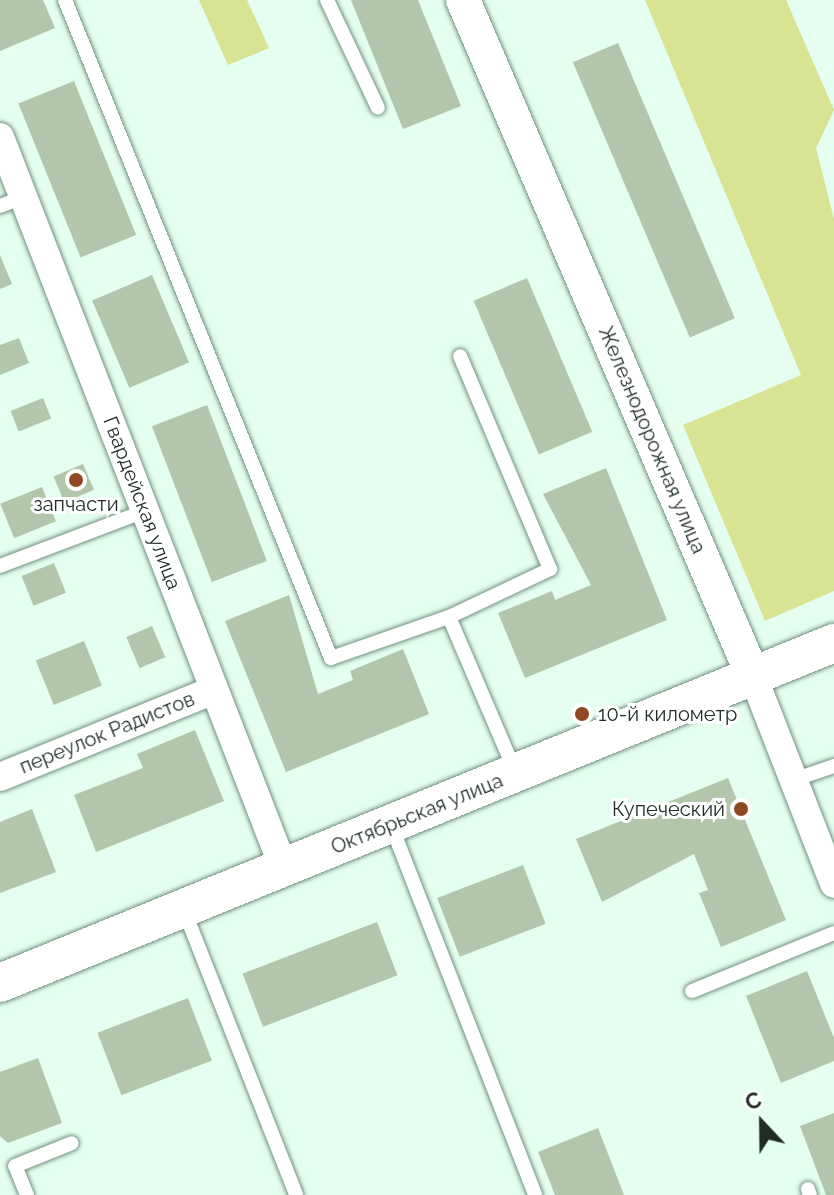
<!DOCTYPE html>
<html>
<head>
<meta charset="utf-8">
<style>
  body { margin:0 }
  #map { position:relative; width:834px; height:1195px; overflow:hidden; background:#e4feef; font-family:Raleway,sans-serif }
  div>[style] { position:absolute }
  .green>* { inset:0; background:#d8e393 }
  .building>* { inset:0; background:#b2c6ab; transform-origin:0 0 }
  .roads { filter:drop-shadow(0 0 2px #71907f) drop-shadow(0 0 2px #71907f) }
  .service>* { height:14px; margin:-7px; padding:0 7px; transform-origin:7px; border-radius:7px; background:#fff }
  .minor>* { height:28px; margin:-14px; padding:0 14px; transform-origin:14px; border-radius:14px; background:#fff }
  .tertiary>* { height:34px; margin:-17px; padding:0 17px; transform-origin:17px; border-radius:17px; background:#fff }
  .secondary>* { height:38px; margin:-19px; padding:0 19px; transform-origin:19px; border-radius:19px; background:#fff }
  .dots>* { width:22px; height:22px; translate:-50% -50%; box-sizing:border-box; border:4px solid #fff; border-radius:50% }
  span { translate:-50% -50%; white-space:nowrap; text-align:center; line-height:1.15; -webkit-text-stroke:6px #fff; paint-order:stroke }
  .street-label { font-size:20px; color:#202d26 }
  .poi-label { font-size:20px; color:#202d26 }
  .left { translate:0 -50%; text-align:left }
  .right { translate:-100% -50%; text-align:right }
  .north { position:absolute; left:722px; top:1083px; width:80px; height:80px; -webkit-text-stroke:6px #fff; paint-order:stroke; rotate:338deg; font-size:22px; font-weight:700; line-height:32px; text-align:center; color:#202d26 }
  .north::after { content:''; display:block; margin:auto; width:28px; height:36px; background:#202d26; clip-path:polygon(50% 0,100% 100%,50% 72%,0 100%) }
</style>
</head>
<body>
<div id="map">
  <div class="green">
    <i style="clip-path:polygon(199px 0,247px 0,269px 48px,228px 65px)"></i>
    <i style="clip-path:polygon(645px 0,786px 0,834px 110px,816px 148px,834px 219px,834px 591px,765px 621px,683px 425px,801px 375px)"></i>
  </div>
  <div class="building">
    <i style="clip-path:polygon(0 0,43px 0,55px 28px,0 51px)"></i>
    <i style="clip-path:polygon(351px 0,418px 0,461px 106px,403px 129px)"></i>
    <i style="left:618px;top:43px;width:299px;height:49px;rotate:67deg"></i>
    <i style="left:74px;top:81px;width:166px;height:60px;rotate:68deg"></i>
    <i style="clip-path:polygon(0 255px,12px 284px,0 289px)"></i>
    <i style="left:152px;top:275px;width:95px;height:65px;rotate:67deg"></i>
    <i style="left:527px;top:278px;width:167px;height:58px;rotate:67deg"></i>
    <i style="clip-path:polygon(19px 338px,29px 363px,0 375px,0 345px)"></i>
    <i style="left:43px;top:398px;width:22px;height:35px;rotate:68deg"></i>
    <i style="left:207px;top:405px;width:167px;height:59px;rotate:69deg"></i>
    <i style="left:83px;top:464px;width:28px;height:32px;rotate:67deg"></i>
    <i style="clip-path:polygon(606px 468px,667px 620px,525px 678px,498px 613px,552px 591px,555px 600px,591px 585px,543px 494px)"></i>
    <i style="left:42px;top:487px;width:37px;height:45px;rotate:68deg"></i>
    <i style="left:54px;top:563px;width:32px;height:35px;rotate:68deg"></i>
    <i style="clip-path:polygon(289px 595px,318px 694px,353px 680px,350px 671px,403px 649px,429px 714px,286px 772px,225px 621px)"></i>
    <i style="left:152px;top:626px;width:34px;height:28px;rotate:67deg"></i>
    <i style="left:84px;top:641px;width:48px;height:52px;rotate:68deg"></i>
    <i style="clip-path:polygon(195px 730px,224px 801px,96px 852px,74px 795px,143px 768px,137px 754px)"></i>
    <i style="clip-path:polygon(728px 778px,786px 920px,721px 947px,699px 893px,708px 890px,694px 854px,602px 902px,576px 839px)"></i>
    <i style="clip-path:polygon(32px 809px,56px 872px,0 893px,0 822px)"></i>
    <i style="left:523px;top:865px;width:63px;height:92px;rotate:69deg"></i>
    <i style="left:377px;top:922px;width:57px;height:144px;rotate:69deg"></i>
    <i style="clip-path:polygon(807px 971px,834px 1038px,834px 1061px,781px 1083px,746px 996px)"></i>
    <i style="left:188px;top:998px;width:67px;height:97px;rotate:69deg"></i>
    <i style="clip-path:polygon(38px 1058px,62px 1123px,8px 1143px,0 1136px,0 1072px)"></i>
    <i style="clip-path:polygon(834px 1113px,834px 1195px,826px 1195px,800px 1126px)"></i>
    <i style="clip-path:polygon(598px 1128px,624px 1195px,555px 1195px,538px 1152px)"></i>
  </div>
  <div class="roads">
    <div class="service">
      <i style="left:65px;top:0;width:710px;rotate:67.99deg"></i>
      <i style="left:331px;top:658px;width:125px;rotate:-19.2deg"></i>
      <i style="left:449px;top:617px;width:112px;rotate:-25.4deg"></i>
      <i style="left:550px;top:569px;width:231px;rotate:-112.9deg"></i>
      <i style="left:327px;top:0;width:119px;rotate:64.7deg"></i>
      <i style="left:0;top:206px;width:25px;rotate:-21deg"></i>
      <i style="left:0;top:566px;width:155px;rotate:-20.8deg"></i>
      <i style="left:449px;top:617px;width:168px;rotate:66.8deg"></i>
      <i style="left:793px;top:780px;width:43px;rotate:-18.9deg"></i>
      <i style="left:391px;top:825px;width:397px;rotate:68.7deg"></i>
      <i style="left:184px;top:910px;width:306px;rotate:68.5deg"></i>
      <i style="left:692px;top:991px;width:153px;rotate:-22.2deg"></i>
      <i style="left:808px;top:1189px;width:6px;rotate:72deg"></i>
      <i style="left:27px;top:1195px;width:31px;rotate:-112deg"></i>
      <i style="left:15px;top:1166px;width:61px;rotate:-22deg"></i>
    </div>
    <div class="minor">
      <i style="left:0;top:137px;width:785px;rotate:68.79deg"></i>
      <i style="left:753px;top:676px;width:223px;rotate:68.7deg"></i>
      <i style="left:0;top:777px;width:231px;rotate:-22.1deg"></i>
    </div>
    <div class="tertiary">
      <i style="left:463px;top:0;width:736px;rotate:66.78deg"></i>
    </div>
    <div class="secondary">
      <i style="left:0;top:983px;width:901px;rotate:-22.18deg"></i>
    </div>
  </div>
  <div class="dots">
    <i style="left:76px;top:480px;background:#8e4822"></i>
    <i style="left:582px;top:714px;background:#8e4822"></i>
    <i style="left:741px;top:809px;background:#8e4822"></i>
  </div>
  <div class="street-label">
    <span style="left:652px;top:440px;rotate:67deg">Железнодорожная улица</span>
    <span style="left:142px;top:503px;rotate:69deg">Гвардейская улица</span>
    <span style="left:107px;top:733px;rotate:-22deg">переулок Радистов</span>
    <span style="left:417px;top:814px;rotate:-22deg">Октябрьская улица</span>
  </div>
  <div class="poi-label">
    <span style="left:76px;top:504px">запчасти</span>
    <span class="left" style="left:598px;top:714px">10-й километр</span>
    <span class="right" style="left:725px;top:809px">Купеческий</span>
  </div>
  <div class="north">С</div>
</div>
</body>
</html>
